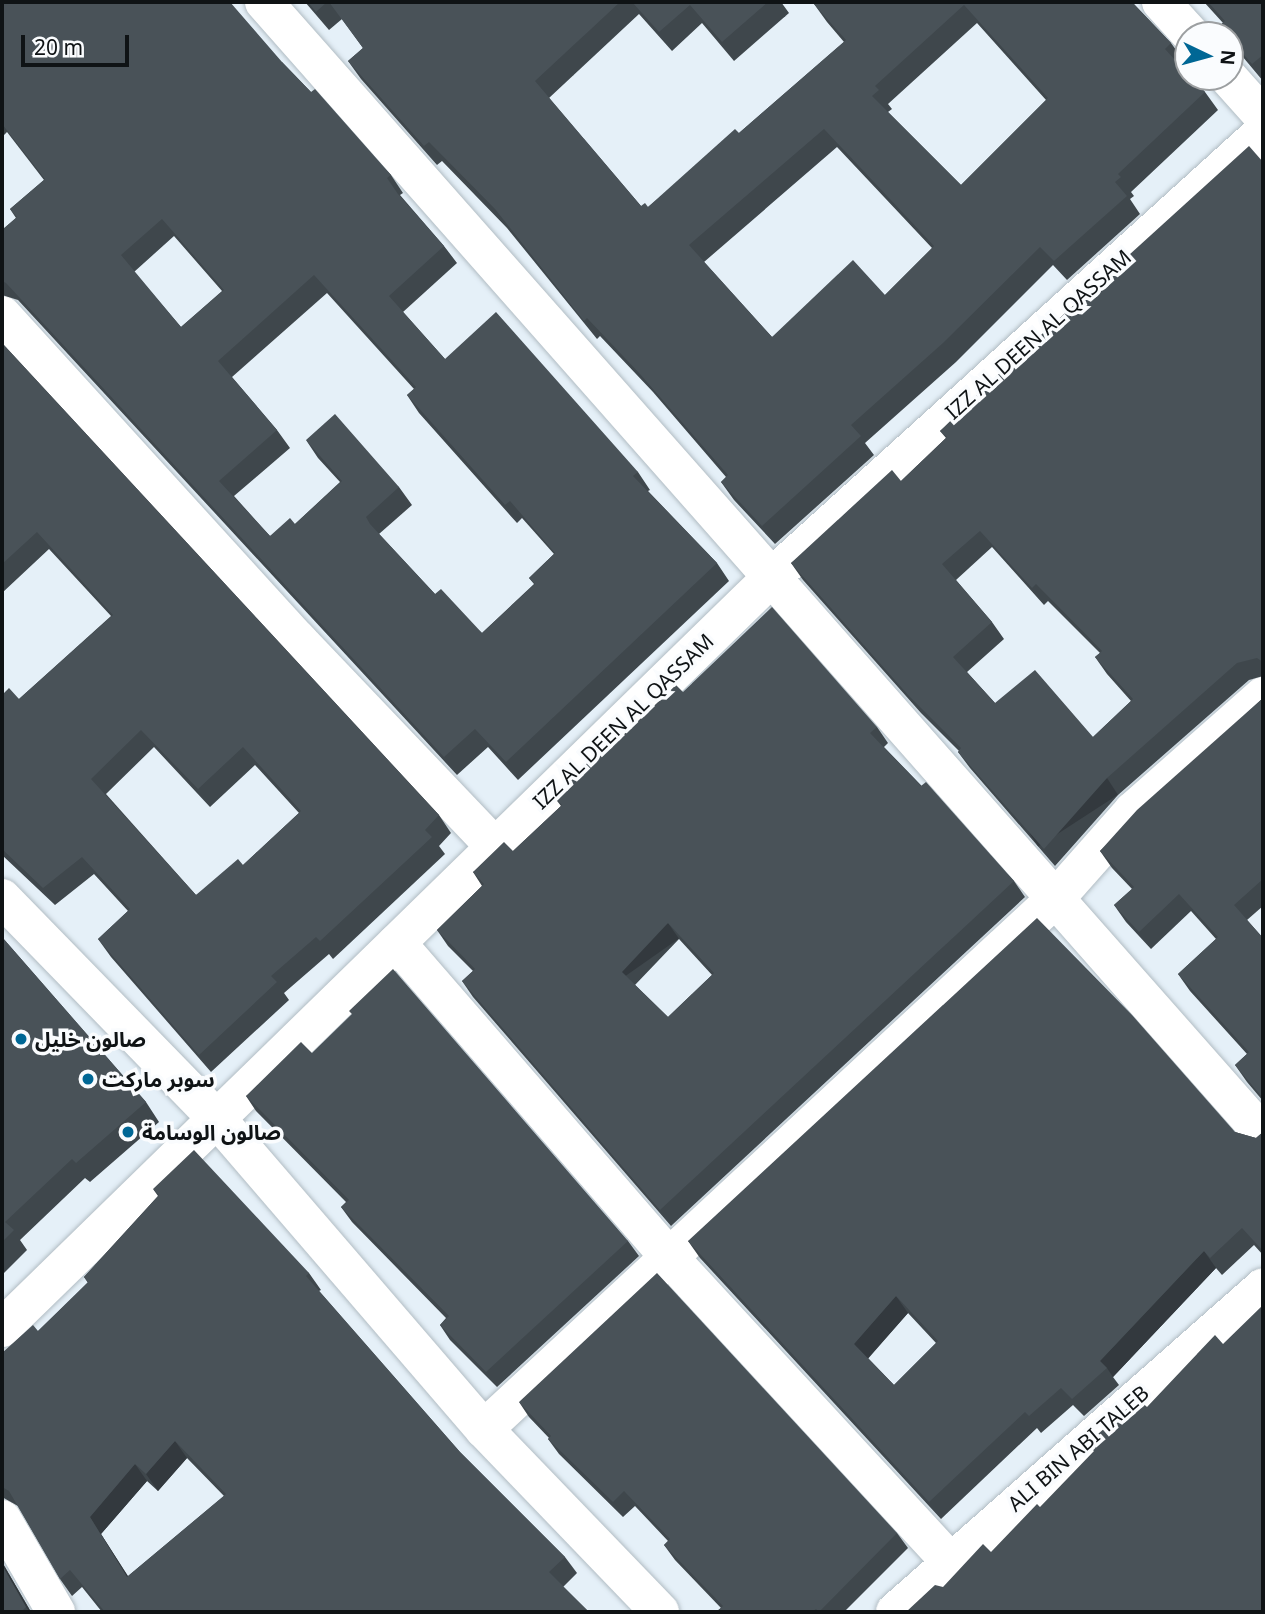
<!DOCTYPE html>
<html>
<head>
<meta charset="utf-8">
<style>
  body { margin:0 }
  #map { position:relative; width:1265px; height:1614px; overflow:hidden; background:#e5f0f8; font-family:"Noto Sans","Noto Sans Arabic",sans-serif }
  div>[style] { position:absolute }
  .roads { filter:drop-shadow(0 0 2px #b1bcc3) drop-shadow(0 0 2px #b1bcc3) }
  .minor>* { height:38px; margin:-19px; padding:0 19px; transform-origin:19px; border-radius:19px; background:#fff }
  .wall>* { inset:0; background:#3f474c }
  .shaded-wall>* { inset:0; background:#33393e; transform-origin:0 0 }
  .building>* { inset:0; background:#495258 }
  .dots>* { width:19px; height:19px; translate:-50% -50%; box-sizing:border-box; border:4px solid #fafcfe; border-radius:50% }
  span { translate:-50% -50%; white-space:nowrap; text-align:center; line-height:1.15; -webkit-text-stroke:7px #fafcfe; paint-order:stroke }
  .street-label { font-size:21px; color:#0f1315 }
  .poi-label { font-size:21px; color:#0f1315; font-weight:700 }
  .left { translate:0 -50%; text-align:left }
  .frame { position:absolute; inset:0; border:4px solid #0f1315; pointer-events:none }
  .north { position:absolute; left:1174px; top:21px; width:70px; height:70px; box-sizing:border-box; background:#fafcfe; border:2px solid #9c9fa1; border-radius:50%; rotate:95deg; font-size:19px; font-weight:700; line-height:28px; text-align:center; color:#0f1315 }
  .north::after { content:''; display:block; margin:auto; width:24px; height:32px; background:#006795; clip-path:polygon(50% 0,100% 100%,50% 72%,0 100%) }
  .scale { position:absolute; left:21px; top:35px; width:108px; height:32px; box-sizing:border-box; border:4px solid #0f1315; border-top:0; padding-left:9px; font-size:21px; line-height:24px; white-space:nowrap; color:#0f1315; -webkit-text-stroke:5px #fafcfe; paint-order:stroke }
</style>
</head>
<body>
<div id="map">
  <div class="roads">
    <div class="minor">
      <i style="left:264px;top:2px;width:1510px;rotate:48.57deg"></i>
      <i style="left:1161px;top:2px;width:45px;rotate:47.7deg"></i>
      <i style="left:1228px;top:77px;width:52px;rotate:48.1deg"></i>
      <i style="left:2px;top:315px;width:440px;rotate:47.7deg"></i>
      <i style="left:298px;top:640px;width:284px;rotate:46.4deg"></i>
      <i style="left:2px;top:898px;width:310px;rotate:45.8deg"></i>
      <i style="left:218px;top:1120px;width:408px;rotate:49.3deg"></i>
      <i style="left:484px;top:1429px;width:254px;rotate:46.1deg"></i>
      <i style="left:397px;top:943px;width:414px;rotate:49.1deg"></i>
      <i style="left:668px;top:1256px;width:414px;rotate:47.3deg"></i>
      <i style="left:2px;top:1328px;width:1078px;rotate:-44.29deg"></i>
      <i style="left:774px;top:575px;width:660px;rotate:-42.17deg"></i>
      <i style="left:484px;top:1429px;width:780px;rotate:-42.87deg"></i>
      <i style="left:1056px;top:898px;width:116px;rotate:-48.5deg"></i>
      <i style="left:1133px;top:811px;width:174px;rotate:-41.5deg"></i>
      <i style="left:2px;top:1519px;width:108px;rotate:59.9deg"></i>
      <i style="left:895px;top:1612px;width:491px;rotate:-41.4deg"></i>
    </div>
  </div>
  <div class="wall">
    <i style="clip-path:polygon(evenodd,2px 2px,282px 62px,391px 175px,403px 193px,400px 195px,444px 246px,457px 263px,403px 312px,445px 359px,638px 472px,650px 490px,648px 491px,717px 563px,729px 581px,518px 780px,488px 747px,457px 775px,18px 300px,2px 295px,2px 230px,16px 218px,10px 209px,44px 180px,7px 132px,2px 137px,2px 2px,174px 236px,222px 291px,181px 327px,134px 272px,174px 236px,2px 2px,327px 293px,414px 389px,407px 395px,419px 413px,517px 523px,522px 518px,554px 554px,529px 578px,534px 584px,482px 633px,435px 594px,379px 534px,412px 505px,399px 487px,306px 440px,318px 458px,340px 482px,295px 524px,270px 536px,234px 496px,290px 448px,277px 430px,232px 377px,327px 293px)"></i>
    <i style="clip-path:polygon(evenodd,305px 2px,781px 2px,789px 13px,734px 61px,702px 23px,672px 51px,639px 14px,549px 98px,641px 206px,648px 207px,739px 133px,844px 42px,827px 22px,814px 4px,1132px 2px,1171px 43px,1184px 61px,1180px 66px,1205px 92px,1218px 110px,1131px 192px,1134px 196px,1130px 199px,1140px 214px,1067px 280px,1053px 265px,956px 362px,865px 443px,874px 455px,775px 544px,734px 500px,721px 482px,726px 477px,653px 392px,600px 336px,597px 339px,507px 228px,442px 161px,437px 165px,361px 79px,348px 61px,363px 48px,342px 19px,329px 30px,305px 2px,977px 23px,1046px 100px,961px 185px,888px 112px,892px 109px,888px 104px,977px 23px,305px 2px,837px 147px,932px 248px,885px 295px,772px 337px,704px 262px,837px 147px)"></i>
    <i style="clip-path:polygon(1204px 2px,1263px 2px,1263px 81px,1232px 44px,1230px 42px,1230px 35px,1225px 35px,1219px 26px,1223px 23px)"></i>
    <i style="clip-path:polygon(evenodd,1263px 162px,1263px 676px,1249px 680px,1118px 795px,1055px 866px,970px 768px,958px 752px,959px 751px,921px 713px,803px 580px,791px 563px,901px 481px,946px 438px,940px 431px,1263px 162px,992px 547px,1044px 605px,1048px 601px,1100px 653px,1095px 657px,1107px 674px,1131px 701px,1093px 737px,995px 703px,967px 672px,1004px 639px,992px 622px,956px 580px,992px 547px)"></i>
    <i style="clip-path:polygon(evenodd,2px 343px,439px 815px,451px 833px,439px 846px,445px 854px,333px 959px,329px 954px,284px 993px,289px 1000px,211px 1072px,111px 957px,98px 939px,128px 911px,94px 874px,55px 905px,2px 855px,2px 695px,19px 699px,111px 616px,49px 549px,2px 593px,2px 343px,154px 747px,210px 807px,255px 765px,299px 813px,243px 865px,196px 895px,106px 794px,154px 747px)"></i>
    <i style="clip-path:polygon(evenodd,683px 692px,877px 727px,888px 743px,884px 747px,1014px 881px,1025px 897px,671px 1226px,473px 997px,462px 981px,473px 971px,448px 946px,437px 930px,482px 886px,473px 872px,513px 851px,561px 806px,554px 797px,618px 740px,683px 692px,679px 939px,712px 975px,668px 1017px,635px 985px,679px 939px)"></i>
    <i style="clip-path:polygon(1263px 698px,1263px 906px,1247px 920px,1263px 938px,1263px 1101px,1247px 1082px,1235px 1065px,1247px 1054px,1190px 991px,1178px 974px,1216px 939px,1191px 911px,1151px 949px,1126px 922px,1114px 905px,1132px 889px,1112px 868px,1100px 851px)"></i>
    <i style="clip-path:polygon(2px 937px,146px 1102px,159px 1122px,90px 1182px,85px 1178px,20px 1240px,27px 1250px,2px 1275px)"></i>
    <i style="clip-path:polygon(312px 1053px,628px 1241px,639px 1256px,497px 1387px,450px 1340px,440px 1325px,446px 1318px,352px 1222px,341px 1207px,346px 1202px,256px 1111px,246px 1096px)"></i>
    <i style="clip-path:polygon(evenodd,1235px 1132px,1256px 1138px,1263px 1132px,1263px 1255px,1254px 1245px,1222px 1275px,1216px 1268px,1113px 1377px,1119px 1385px,1084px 1416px,1073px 1405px,1041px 1433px,1037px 1428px,941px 1519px,700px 1258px,688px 1241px,1235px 1132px,908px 1313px,936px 1343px,894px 1385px,868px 1358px,908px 1313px)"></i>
    <i style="clip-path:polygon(evenodd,153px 1189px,309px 1273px,321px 1290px,319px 1291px,460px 1452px,565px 1557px,577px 1573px,563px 1587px,589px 1612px,102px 1612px,82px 1587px,72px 1596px,60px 1579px,18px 1506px,2px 1497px,2px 1353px,38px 1331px,88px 1283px,84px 1277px,158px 1196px,153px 1189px,187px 1458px,224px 1496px,128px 1576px,101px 1534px,147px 1481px,158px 1491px,187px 1458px)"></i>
    <i style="clip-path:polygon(519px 1402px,897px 1533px,908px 1548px,844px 1612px,716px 1612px,721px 1608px,675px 1560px,664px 1545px,668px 1541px,635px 1506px,623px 1517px,559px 1454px,548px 1439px,549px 1438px,529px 1417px)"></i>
    <i style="clip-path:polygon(2px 1562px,31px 1612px,2px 1612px)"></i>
  </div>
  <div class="shaded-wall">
    <i style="left:1107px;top:778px;width:20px;height:95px;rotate:57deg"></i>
    <i style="left:668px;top:923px;width:19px;height:67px;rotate:55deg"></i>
    <i style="clip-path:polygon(1204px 1251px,1216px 1268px,1113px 1377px,1107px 1368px,1100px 1361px)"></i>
    <i style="clip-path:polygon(896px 1296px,908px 1313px,866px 1361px,854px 1344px)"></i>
    <i style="clip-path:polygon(175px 1441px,187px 1458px,158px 1491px,146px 1474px)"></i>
    <i style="clip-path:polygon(135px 1464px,147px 1481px,101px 1534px,139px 1594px,127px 1577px,90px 1517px)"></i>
    <i style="clip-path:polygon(2px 1562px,31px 1612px,30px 1612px,26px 1607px,2px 1565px)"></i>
  </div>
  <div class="building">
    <i style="clip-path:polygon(evenodd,2px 2px,230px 2px,282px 62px,311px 92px,315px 89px,391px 175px,387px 178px,398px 194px,444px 246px,389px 296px,445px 359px,496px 312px,638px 472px,633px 476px,717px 563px,506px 762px,475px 729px,444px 757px,6px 283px,2px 281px,2px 230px,17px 217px,10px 209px,45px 179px,2px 124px,2px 2px,162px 219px,224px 290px,181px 327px,121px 255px,162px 219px,2px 2px,314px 275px,416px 387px,407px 395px,505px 505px,510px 501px,555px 553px,529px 578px,535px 584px,482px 633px,441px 589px,435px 594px,370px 524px,366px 517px,399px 487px,335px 414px,306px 440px,342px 481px,295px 524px,290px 518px,270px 536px,219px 481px,277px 430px,218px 361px,314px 275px)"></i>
    <i style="clip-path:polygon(308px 2px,327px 2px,316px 12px)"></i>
    <i style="clip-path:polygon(evenodd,329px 2px,620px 2px,535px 81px,641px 206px,645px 203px,648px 207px,735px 129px,739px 133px,846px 40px,814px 4px,816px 2px,1132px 2px,1171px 43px,1165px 49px,1188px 74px,1188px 77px,1191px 77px,1205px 92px,1118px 174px,1121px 177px,1115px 182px,1127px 196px,1054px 261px,1040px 247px,943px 343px,851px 425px,861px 436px,762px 526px,721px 482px,728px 475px,640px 374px,587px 318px,584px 321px,495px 209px,429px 142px,424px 146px,348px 61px,363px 48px,329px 2px,964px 5px,1048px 98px,961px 185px,872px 96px,879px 90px,875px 86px,964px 5px,329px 2px,824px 129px,934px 246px,885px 295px,853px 260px,772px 337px,689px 245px,824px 129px)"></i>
    <i style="clip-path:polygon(632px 2px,768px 2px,722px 42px,690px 5px,659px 32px)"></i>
    <i style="clip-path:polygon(1208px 2px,1263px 2px,1263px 55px,1252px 64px,1230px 39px,1230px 35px,1227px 35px,1219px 26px,1225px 21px)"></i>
    <i style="clip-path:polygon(evenodd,1249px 146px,1263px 162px,1263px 662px,1257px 658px,1237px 663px,1107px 778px,1044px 849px,958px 752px,961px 748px,909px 696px,791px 563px,892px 470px,901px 481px,947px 437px,940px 431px,1009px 364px,1249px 146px,980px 531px,1032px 588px,1036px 584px,1102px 651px,1095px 657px,1133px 699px,1093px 737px,1035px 670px,995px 703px,953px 657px,992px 622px,942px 564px,980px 531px)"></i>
    <i style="clip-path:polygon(evenodd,2px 343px,439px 815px,425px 830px,432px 837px,320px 941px,316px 937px,271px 976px,277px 982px,199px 1055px,98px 939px,130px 909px,82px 857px,43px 888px,2px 849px,2px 695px,9px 688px,19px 699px,113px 615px,37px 532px,2px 564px,2px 343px,141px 730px,198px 789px,243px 747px,301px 811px,243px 865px,238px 859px,196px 895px,91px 779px,141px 730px)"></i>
    <i style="clip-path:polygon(evenodd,772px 607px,877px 727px,870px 733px,921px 786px,926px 782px,1014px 881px,660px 1210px,462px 981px,475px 969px,437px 930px,484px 884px,473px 872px,504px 842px,513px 851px,562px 805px,554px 797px,598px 752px,618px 740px,676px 685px,683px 692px,772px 607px,668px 923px,714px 973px,668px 1017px,622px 972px,668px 923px)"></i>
    <i style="clip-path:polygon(1263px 698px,1263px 879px,1234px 905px,1263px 938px,1263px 1098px,1235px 1065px,1249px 1052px,1178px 974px,1218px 937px,1179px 894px,1139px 932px,1114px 905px,1134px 887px,1100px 851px,1137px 810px)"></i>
    <i style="clip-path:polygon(evenodd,1037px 918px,1132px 1015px,1235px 1132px,1256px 1138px,1263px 1132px,1263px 1251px,1242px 1228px,1210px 1258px,1204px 1251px,1100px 1361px,1107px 1368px,1072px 1399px,1061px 1388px,1029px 1416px,1025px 1412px,929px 1502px,688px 1241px,1037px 918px,896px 1296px,938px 1341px,894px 1385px,854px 1344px,896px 1296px)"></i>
    <i style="clip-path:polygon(2px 937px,146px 1102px,76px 1163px,72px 1159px,5px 1222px,14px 1230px,2px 1242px)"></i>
    <i style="clip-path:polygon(393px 969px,628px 1241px,486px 1372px,440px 1325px,449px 1316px,341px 1207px,349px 1200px,246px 1096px,301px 1042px,312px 1053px,352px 1014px,349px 1011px)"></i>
    <i style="clip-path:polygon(evenodd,194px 1150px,309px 1273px,306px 1276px,460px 1452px,565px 1557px,549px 1572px,589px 1612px,105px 1612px,70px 1570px,60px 1579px,9px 1491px,2px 1487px,2px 1353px,33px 1325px,38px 1331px,88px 1282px,84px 1277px,159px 1195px,153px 1189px,194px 1150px,175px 1441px,226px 1494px,127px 1577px,90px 1517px,135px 1464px,146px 1474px,175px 1441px)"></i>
    <i style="clip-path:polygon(657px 1273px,897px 1533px,819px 1612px,816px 1609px,812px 1612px,716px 1612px,723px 1606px,664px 1545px,670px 1539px,624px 1491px,613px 1502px,548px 1439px,551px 1436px,519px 1402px)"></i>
    <i style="clip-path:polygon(1263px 1305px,1263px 1612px,906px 1612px,935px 1585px,943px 1587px,983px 1544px,991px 1552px,1037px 1504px,1040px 1507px,1094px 1451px,1088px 1445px,1098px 1434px,1138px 1399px,1147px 1407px,1215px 1335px,1223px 1344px)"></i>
    <i style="clip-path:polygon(2px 1565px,26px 1607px,21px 1612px,2px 1612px)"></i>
  </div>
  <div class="dots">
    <i style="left:21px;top:1039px;background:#006795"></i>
    <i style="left:88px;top:1079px;background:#006795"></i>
    <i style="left:128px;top:1132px;background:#006795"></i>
  </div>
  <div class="street-label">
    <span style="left:1038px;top:334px;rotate:-42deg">IZZ AL DEEN AL QASSAM</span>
    <span style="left:623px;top:721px;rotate:-44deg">IZZ AL DEEN AL QASSAM</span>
    <span style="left:1078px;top:1448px;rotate:-41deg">ALI BIN ABI TALEB</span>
  </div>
  <div class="poi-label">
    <span class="left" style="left:35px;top:1039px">صالون خليل</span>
    <span class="left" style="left:102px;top:1079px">سوبر ماركت</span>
    <span class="left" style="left:142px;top:1132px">صالون الوسامة</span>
  </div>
  <div class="frame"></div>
  <div class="north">N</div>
  <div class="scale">20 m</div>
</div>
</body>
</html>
